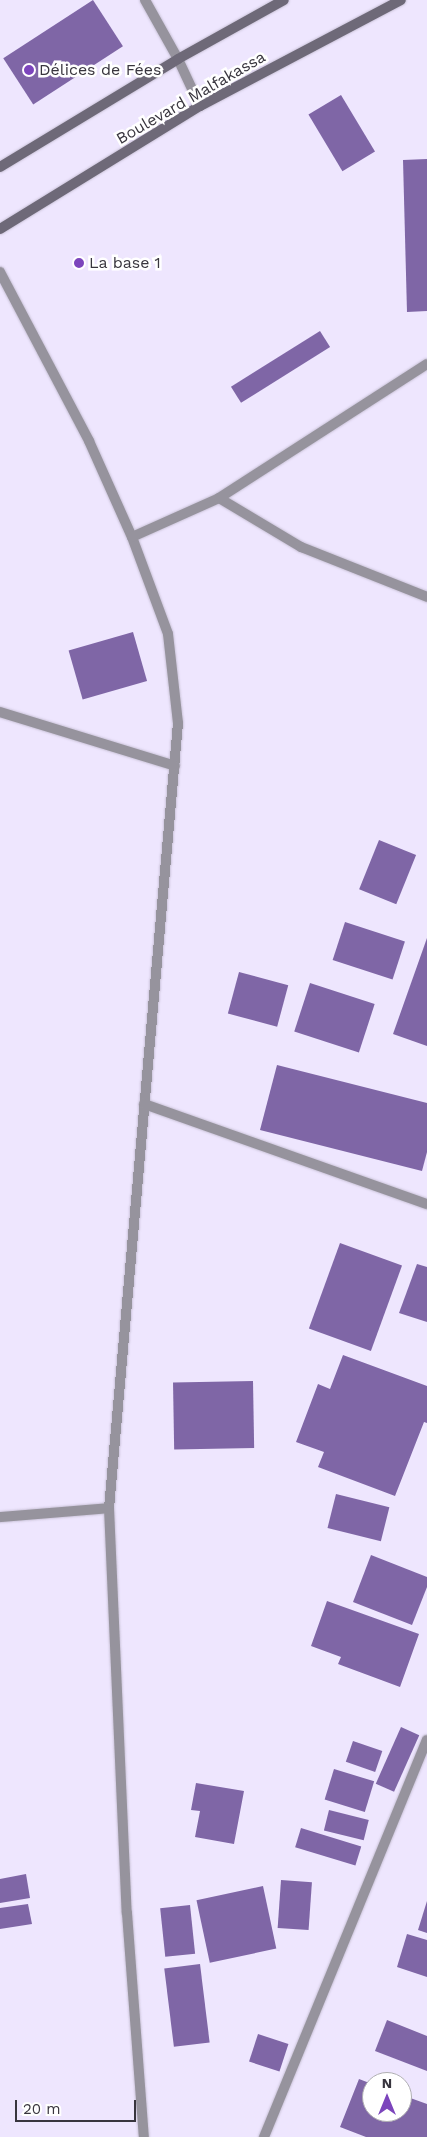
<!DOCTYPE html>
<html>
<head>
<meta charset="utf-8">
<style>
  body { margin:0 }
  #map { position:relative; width:427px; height:2137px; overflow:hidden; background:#eee6fe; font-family:"Work Sans",sans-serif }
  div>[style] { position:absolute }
  .building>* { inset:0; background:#7f66a6; transform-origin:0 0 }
  .roads { filter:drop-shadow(0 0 1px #cac3d8) drop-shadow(0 0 1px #cac3d8) }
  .minor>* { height:10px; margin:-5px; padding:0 5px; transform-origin:5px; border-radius:5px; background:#96939d }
  .secondary>* { height:10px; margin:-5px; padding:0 5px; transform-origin:5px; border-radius:5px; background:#6e6978 }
  .dots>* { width:14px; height:14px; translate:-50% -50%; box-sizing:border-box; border:2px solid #fff; border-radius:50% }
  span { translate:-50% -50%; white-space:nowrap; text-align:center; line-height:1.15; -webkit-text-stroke:5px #fff; paint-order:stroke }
  .poi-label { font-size:16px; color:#38353e }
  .left { translate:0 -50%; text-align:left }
  .street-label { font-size:16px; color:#38353e }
  .north { position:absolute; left:362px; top:2072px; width:50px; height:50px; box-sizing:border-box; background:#fff; border:1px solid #afaeb2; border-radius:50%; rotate:0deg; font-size:14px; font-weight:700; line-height:20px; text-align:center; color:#38353e }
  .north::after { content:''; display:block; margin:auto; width:18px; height:22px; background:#7c45bc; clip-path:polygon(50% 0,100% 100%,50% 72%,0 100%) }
  .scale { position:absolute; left:15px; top:2100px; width:121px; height:22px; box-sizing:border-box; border:2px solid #38353e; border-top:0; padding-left:6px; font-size:15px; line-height:18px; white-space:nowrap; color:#38353e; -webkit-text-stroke:4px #fff; paint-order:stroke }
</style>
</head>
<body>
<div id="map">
  <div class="building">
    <i style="left:93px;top:0;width:55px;height:107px;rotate:57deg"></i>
    <i style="left:341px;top:95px;width:66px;height:38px;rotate:59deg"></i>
    <i style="clip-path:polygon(427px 159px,427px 311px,407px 312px,403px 160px)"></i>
    <i style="left:320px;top:331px;width:19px;height:105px;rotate:58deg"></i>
    <i style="left:133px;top:632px;width:51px;height:67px;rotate:74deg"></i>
    <i style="left:379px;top:840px;width:40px;height:53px;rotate:22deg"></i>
    <i style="left:345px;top:922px;width:63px;height:40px;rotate:18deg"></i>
    <i style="clip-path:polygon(427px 938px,427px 1046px,393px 1034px)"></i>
    <i style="left:239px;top:972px;width:51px;height:43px;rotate:15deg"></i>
    <i style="left:310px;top:983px;width:68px;height:51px;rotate:18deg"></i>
    <i style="clip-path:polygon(277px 1065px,427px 1103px,427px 1152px,422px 1171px,260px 1130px)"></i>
    <i style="left:340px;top:1243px;width:66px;height:91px;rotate:20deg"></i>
    <i style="clip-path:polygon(417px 1264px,427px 1267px,427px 1322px,399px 1313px)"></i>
    <i style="clip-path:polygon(343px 1355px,427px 1386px,427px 1423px,424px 1422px,395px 1496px,318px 1467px,324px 1452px,296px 1442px,318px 1384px,330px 1389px)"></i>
    <i style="left:253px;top:1381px;width:67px;height:80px;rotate:89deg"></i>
    <i style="left:336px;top:1494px;width:55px;height:35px;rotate:14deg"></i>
    <i style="clip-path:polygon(371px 1555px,427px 1577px,427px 1587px,412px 1625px,353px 1602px)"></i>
    <i style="clip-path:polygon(327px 1601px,419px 1634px,400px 1687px,338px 1664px,341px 1657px,311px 1646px)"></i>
    <i style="left:401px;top:1727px;width:20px;height:62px;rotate:24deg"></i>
    <i style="left:353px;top:1741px;width:31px;height:22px;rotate:19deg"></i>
    <i style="left:334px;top:1769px;width:42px;height:32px;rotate:17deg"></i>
    <i style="clip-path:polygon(196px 1783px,244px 1791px,234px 1844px,195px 1837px,200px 1811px,191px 1810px)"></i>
    <i style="left:329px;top:1810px;width:41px;height:21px;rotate:14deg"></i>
    <i style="left:301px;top:1828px;width:63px;height:20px;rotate:17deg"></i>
    <i style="clip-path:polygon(26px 1874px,30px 1898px,0 1903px,0 1879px)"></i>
    <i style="left:281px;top:1880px;width:31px;height:48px;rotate:4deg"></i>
    <i style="left:263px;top:1886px;width:64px;height:68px;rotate:78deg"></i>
    <i style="clip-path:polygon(427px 1901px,427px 1933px,418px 1930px)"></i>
    <i style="clip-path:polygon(28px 1904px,32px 1924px,0 1929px,0 1908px)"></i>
    <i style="left:190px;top:1905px;width:49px;height:30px;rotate:84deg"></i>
    <i style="clip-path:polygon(407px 1934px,427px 1940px,427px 1977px,397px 1967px)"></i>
    <i style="left:200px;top:1964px;width:79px;height:36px;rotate:83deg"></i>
    <i style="clip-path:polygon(387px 2020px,427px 2036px,427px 2071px,375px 2051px)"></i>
    <i style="left:258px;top:2034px;width:32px;height:29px;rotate:18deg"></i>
    <i style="clip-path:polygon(359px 2079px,372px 2084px,372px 2112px,402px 2112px,402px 2095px,427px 2104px,427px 2137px,366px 2137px,340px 2127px)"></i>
  </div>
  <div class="roads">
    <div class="minor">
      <i style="left:145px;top:0;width:68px;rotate:60.8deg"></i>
      <i style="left:178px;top:59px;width:52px;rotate:64.9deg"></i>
      <i style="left:0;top:272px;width:191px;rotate:62.2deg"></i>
      <i style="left:89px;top:441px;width:105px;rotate:65.9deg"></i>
      <i style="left:132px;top:537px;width:103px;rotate:69.6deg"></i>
      <i style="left:168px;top:634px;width:90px;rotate:83.6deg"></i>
      <i style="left:178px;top:723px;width:788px;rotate:95.02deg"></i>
      <i style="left:109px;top:1508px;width:405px;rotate:87.5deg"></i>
      <i style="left:127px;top:1913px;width:225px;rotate:85.7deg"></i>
      <i style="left:219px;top:498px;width:96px;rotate:30.9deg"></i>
      <i style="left:301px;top:547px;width:136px;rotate:21.6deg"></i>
      <i style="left:132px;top:537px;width:95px;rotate:-24.1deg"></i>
      <i style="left:219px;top:498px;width:247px;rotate:-32.8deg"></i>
      <i style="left:0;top:712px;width:183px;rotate:17.1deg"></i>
      <i style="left:144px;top:1104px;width:300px;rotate:19.5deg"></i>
      <i style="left:0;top:1517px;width:109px;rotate:-4.7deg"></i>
      <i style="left:264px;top:2137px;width:429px;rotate:-67.7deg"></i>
    </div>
    <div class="secondary">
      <i style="left:0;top:167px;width:208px;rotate:-31.2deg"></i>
      <i style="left:178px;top:59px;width:121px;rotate:-29.1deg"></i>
      <i style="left:0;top:229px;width:235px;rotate:-31.6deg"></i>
      <i style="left:200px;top:106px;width:227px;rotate:-27.8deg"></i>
    </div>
  </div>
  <div class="dots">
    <i style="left:29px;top:70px;background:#7c45bc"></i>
    <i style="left:79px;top:263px;background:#7c45bc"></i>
  </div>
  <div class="poi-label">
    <span class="left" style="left:39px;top:70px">Délices de Fées</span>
    <span class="left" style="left:89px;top:263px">La base 1</span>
  </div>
  <div class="street-label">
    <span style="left:191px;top:98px;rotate:-30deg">Boulevard Malfakassa</span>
  </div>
  <div class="north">N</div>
  <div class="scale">20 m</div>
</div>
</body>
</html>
